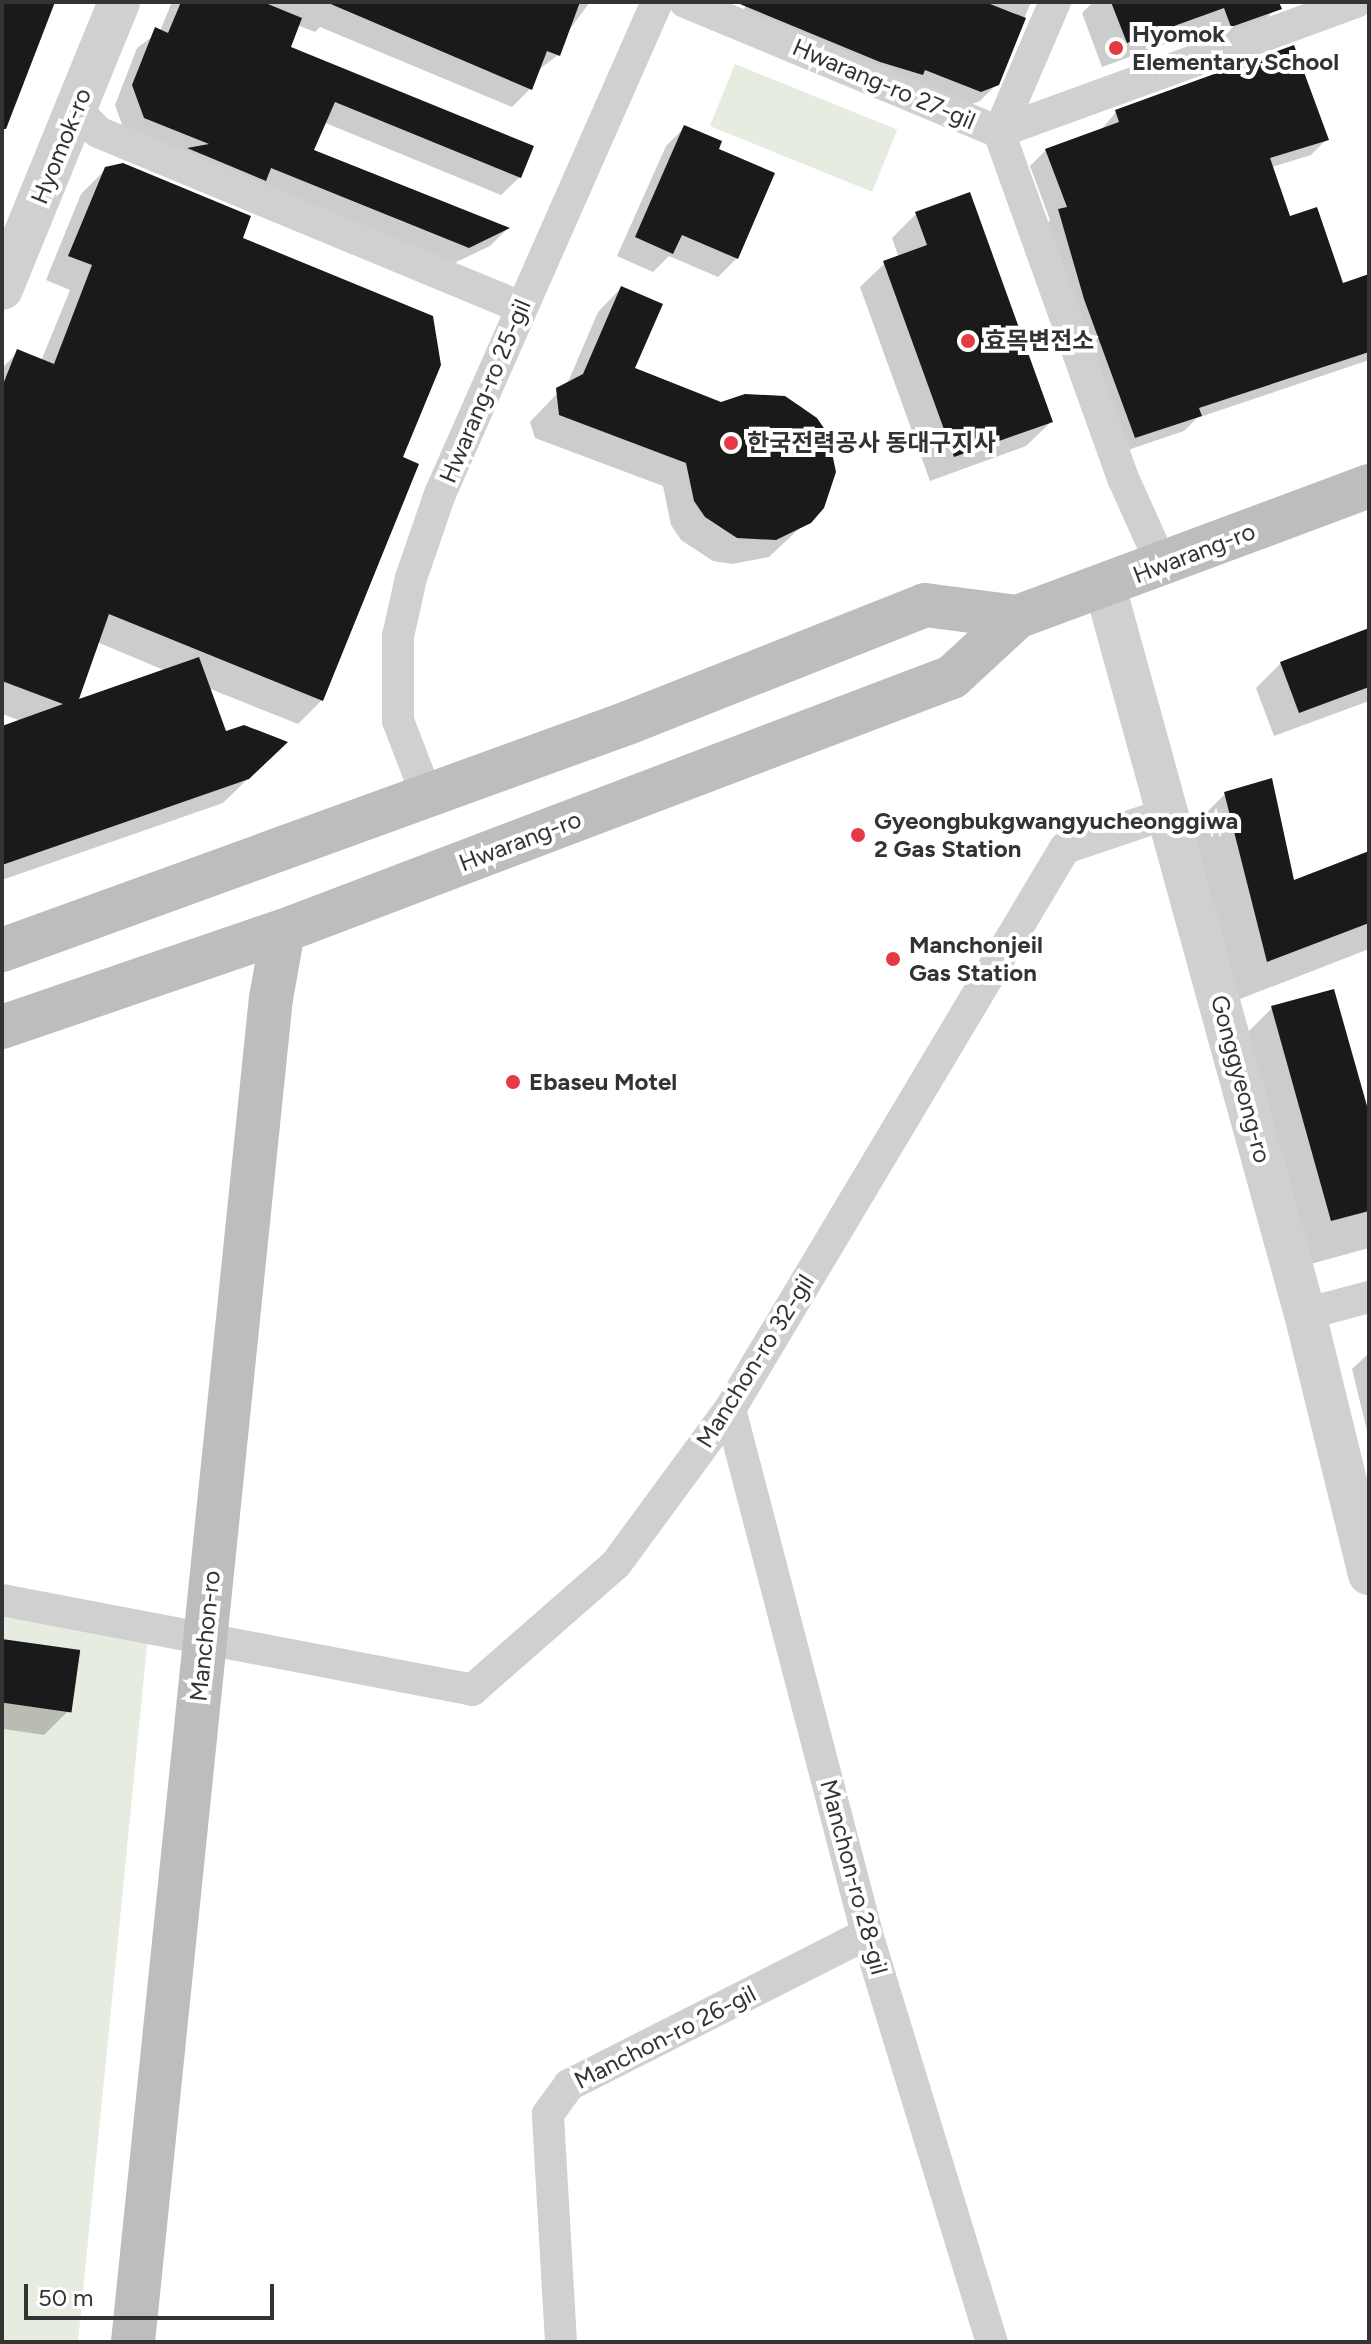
<!DOCTYPE html>
<html>
<head>
<meta charset="utf-8">
<style>
  body { margin:0 }
  #map { position:relative; width:1371px; height:2344px; overflow:hidden; background:#fff; font-family:Figtree,"Noto Sans KR",sans-serif }
  div>[style] { position:absolute }
  .green>* { inset:0; background:#e6ecdf; transform-origin:0 0 }
  .shadow>* { inset:0; background:#0003 }
  .building>* { inset:0; background:#1a1a1a; transform-origin:0 0 }
  .minor>* { height:32px; margin:-16px; padding:0 16px; transform-origin:16px; border-radius:16px; background:#d0d0d0 }
  .tertiary>* { height:42px; margin:-21px; padding:0 21px; transform-origin:21px; border-radius:21px; background:#d0d0d0 }
  .secondary>* { height:44px; margin:-22px; padding:0 22px; transform-origin:22px; border-radius:22px; background:#bdbdbd }
  .dots>* { width:22px; height:22px; translate:-50% -50%; box-sizing:border-box; border:4px solid #fff; border-radius:50% }
  span { translate:-50% -50%; white-space:nowrap; text-align:center; line-height:1.15; -webkit-text-stroke:8px #fff; paint-order:stroke }
  .poi-label { font-size:24px; color:#333; font-weight:700 }
  .left { translate:0 -50%; text-align:left }
  .street-label { font-size:24px; color:#333 }
  .frame { position:absolute; inset:0; border:4px solid #333; pointer-events:none }
  .scale { position:absolute; left:24px; top:2284px; width:250px; height:36px; box-sizing:border-box; border:4px solid #333; border-top:0; padding-left:10px; font-size:24px; line-height:28px; white-space:nowrap; color:#333; -webkit-text-stroke:6px #fff; paint-order:stroke }
</style>
</head>
<body>
<div id="map">
  <div class="green">
    <i style="left:735px;top:64px;width:175px;height:67px;rotate:22deg"></i>
    <i style="clip-path:polygon(2px 1611px,148px 1636px,78px 2342px,2px 2342px)"></i>
  </div>
  <div class="shadow">
    <i style="clip-path:polygon(172px 2px,590px 2px,567px 33px,558px 55px,536px 72px,530px 89px,512px 107px,320px 27px,315px 32px,297px 25px,288px 48px,520px 177px,501px 195px,323px 122px,312px 151px,507px 229px,490px 246px,450px 265px,126px 136px,115px 105px,137px 48px,160px 31px)"></i>
    <i style="clip-path:polygon(747px 2px,1031px 2px,997px 84px,980px 101px,964px 107px,737px 26px)"></i>
    <i style="clip-path:polygon(1093px 2px,1280px 2px,1255px 33px,1206px 51px,1200px 31px,1102px 67px,1082px 13px)"></i>
    <i style="clip-path:polygon(1116px 112px,1327px 139px,1311px 155px,1272px 167px,1289px 218px,1342px 286px,1369px 277px,1369px 360px,1197px 418px,1184px 431px,1119px 453px,1043px 227px,1050px 220px,1030px 166px,1046px 150px,1101px 130px)"></i>
    <i style="clip-path:polygon(684px 128px,717px 150px,737px 258px,718px 277px,669px 256px,653px 272px,617px 256px,666px 146px)"></i>
    <i style="clip-path:polygon(evenodd,106px 169px,240px 239px,400px 459px,322px 700px,298px 724px,208px 688px,224px 733px,261px 766px,223px 803px,2px 880px,2px 728px,21px 721px,2px 714px,2px 368px,18px 352px,41px 361px,70px 290px,46px 280px,81px 194px,106px 169px,97px 642px,166px 671px,76px 702px,97px 642px)"></i>
    <i style="clip-path:polygon(916px 214px,1051px 422px,1026px 446px,930px 481px,860px 287px,885px 263px,899px 258px,892px 238px)"></i>
    <i style="clip-path:polygon(621px 288px,632px 369px,721px 404px,765px 395px,801px 406px,826px 434px,834px 472px,830px 490px,822px 507px,769px 557px,732px 564px,713px 561px,681px 540px,671px 525px,663px 486px,535px 438px,530px 422px,568px 382px,598px 312px)"></i>
    <i style="clip-path:polygon(1369px 630px,1369px 701px,1274px 736px,1256px 688px,1281px 663px)"></i>
    <i style="clip-path:polygon(1225px 794px,1292px 883px,1369px 853px,1369px 949px,1222px 1006px,1180px 839px)"></i>
    <i style="clip-path:polygon(1272px 1008px,1369px 1121px,1369px 1248px,1278px 1273px,1219px 1061px)"></i>
    <i style="clip-path:polygon(1369px 1353px,1369px 1439px,1352px 1369px)"></i>
    <i style="clip-path:polygon(2px 1641px,69px 1710px,44px 1735px,4px 1729px,2px 1742px)"></i>
  </div>
  <div class="building">
    <i style="clip-path:polygon(2px 2px,55px 2px,6px 129px,2px 129px)"></i>
    <i style="clip-path:polygon(181px 2px,263px 2px,302px 18px,291px 47px,534px 146px,521px 178px,335px 102px,314px 150px,510px 228px,469px 248px,271px 168px,266px 181px,187px 148px,209px 144px,144px 118px,132px 85px,155px 27px,168px 33px)"></i>
    <i style="clip-path:polygon(326px 2px,580px 2px,560px 56px,547px 51px,532px 90px)"></i>
    <i style="clip-path:polygon(735px 2px,985px 2px,1026px 18px,999px 85px,981px 92px,925px 70px,923px 75px,880px 62px)"></i>
    <i style="clip-path:polygon(1111px 2px,1279px 2px,1282px 9px,1231px 27px,1224px 8px,1127px 43px)"></i>
    <i style="clip-path:polygon(1294px 45px,1329px 140px,1270px 158px,1290px 216px,1317px 207px,1343px 283px,1369px 274px,1369px 352px,1199px 408px,1202px 416px,1135px 438px,1084px 299px,1058px 209px,1067px 207px,1045px 149px,1119px 122px,1115px 110px)"></i>
    <i style="clip-path:polygon(684px 125px,722px 141px,719px 149px,775px 173px,738px 259px,682px 235px,673px 254px,635px 237px)"></i>
    <i style="clip-path:polygon(123px 163px,251px 216px,243px 238px,433px 316px,441px 365px,403px 457px,419px 464px,323px 701px,109px 614px,79px 699px,199px 657px,226px 731px,244px 725px,288px 742px,249px 779px,2px 865px,2px 726px,63px 704px,2px 681px,2px 387px,17px 349px,54px 364px,92px 265px,68px 256px,105px 167px)"></i>
    <i style="clip-path:polygon(970px 192px,1053px 422px,954px 457px,883px 261px,927px 245px,915px 212px)"></i>
    <i style="clip-path:polygon(621px 286px,663px 304px,635px 368px,721px 402px,745px 394px,785px 396px,817px 418px,828px 434px,836px 472px,824px 508px,811px 523px,776px 540px,737px 538px,705px 517px,694px 501px,686px 463px,559px 415px,556px 388px,583px 374px)"></i>
    <i style="clip-path:polygon(1369px 628px,1369px 687px,1299px 713px,1280px 662px)"></i>
    <i style="clip-path:polygon(1272px 778px,1294px 880px,1369px 851px,1369px 923px,1267px 962px,1224px 792px)"></i>
    <i style="clip-path:polygon(1334px 989px,1369px 1113px,1369px 1211px,1331px 1221px,1271px 1006px)"></i>
    <i style="left:2px;top:1639px;width:79px;height:63px;rotate:8deg"></i>
  </div>
  <div class="minor">
    <i style="left:685px;top:2px;width:340px;rotate:22.5deg"></i>
    <i style="left:999px;top:132px;width:380px;rotate:-20deg"></i>
    <i style="left:1055px;top:2px;width:142px;rotate:113.3deg"></i>
    <i style="left:999px;top:132px;width:368px;rotate:70.3deg"></i>
    <i style="left:1123px;top:478px;width:95px;rotate:65.9deg"></i>
    <i style="left:77px;top:110px;width:30px;rotate:46deg"></i>
    <i style="left:98px;top:132px;width:458px;rotate:22.5deg"></i>
    <i style="left:427px;top:796px;width:80px;rotate:-111.1deg"></i>
    <i style="left:398px;top:721px;width:85px;rotate:-90deg"></i>
    <i style="left:398px;top:636px;width:59px;rotate:-77.4deg"></i>
    <i style="left:411px;top:578px;width:89px;rotate:-71deg"></i>
    <i style="left:440px;top:494px;width:538px;rotate:-66.2deg"></i>
    <i style="left:1305px;top:1314px;width:66px;rotate:-14.9deg"></i>
    <i style="left:730px;top:1409px;width:543px;rotate:75.37deg"></i>
    <i style="left:867px;top:1934px;width:427px;rotate:73deg"></i>
    <i style="left:2px;top:1600px;width:479px;rotate:10.8deg"></i>
    <i style="left:472px;top:1690px;width:191px;rotate:-41.2deg"></i>
    <i style="left:616px;top:1564px;width:192px;rotate:-53.7deg"></i>
    <i style="left:730px;top:1409px;width:653px;rotate:-59.16deg"></i>
    <i style="left:1065px;top:848px;width:110px;rotate:-18.6deg"></i>
    <i style="left:561px;top:2342px;width:228px;rotate:-93.3deg"></i>
    <i style="left:548px;top:2114px;width:36px;rotate:-54deg"></i>
    <i style="left:569px;top:2085px;width:334px;rotate:-26.9deg"></i>
  </div>
  <div class="tertiary">
    <i style="left:2px;top:289px;width:310px;rotate:-67.8deg"></i>
    <i style="left:1105px;top:587px;width:754px;rotate:74.62deg"></i>
    <i style="left:1305px;top:1314px;width:268px;rotate:76.2deg"></i>
  </div>
  <div class="secondary">
    <i style="left:2px;top:950px;width:668px;rotate:-19.95deg"></i>
    <i style="left:630px;top:722px;width:317px;rotate:-21.6deg"></i>
    <i style="left:925px;top:605px;width:93px;rotate:7.4deg"></i>
    <i style="left:2px;top:1027px;width:297px;rotate:-18.9deg"></i>
    <i style="left:283px;top:931px;width:716px;rotate:-20.79deg"></i>
    <i style="left:952px;top:677px;width:88px;rotate:-42.7deg"></i>
    <i style="left:1017px;top:617px;width:376px;rotate:-20.4deg"></i>
    <i style="left:133px;top:2342px;width:1351px;rotate:-84.14deg"></i>
    <i style="left:271px;top:998px;width:68px;rotate:-79.8deg"></i>
  </div>
  <div class="dots">
    <i style="left:1116px;top:48px;background:#e63946"></i>
    <i style="left:968px;top:341px;background:#e63946"></i>
    <i style="left:731px;top:443px;background:#e63946"></i>
    <i style="left:858px;top:835px;background:#e63946"></i>
    <i style="left:893px;top:959px;background:#e63946"></i>
    <i style="left:513px;top:1082px;background:#e63946"></i>
  </div>
  <div class="poi-label">
    <span class="left" style="left:1132px;top:48px">Hyomok<br>Elementary School</span>
    <span class="left" style="left:984px;top:341px">효목변전소</span>
    <span class="left" style="left:747px;top:443px">한국전력공사 동대구지사</span>
    <span class="left" style="left:874px;top:835px">Gyeongbukgwangyucheonggiwa<br>2 Gas Station</span>
    <span class="left" style="left:909px;top:959px">Manchonjeil<br>Gas Station</span>
    <span class="left" style="left:529px;top:1082px">Ebaseu Motel</span>
  </div>
  <div class="street-label">
    <span style="left:884px;top:84px;rotate:23deg">Hwarang-ro 27-gil</span>
    <span style="left:61px;top:146px;rotate:-68deg">Hyomok-ro</span>
    <span style="left:485px;top:391px;rotate:-67deg">Hwarang-ro 25-gil</span>
    <span style="left:1194px;top:553px;rotate:-21deg">Hwarang-ro</span>
    <span style="left:520px;top:841px;rotate:-21deg">Hwarang-ro</span>
    <span style="left:1241px;top:1079px;rotate:75deg">Gonggyeong-ro</span>
    <span style="left:755px;top:1361px;rotate:-58deg">Manchon-ro 32-gil</span>
    <span style="left:205px;top:1636px;rotate:-84deg">Manchon-ro</span>
    <span style="left:854px;top:1877px;rotate:75deg">Manchon-ro 28-gil</span>
    <span style="left:665px;top:2037px;rotate:-27deg">Manchon-ro 26-gil</span>
  </div>
  <div class="frame"></div>
  <div class="scale">50 m</div>
</div>
</body>
</html>
